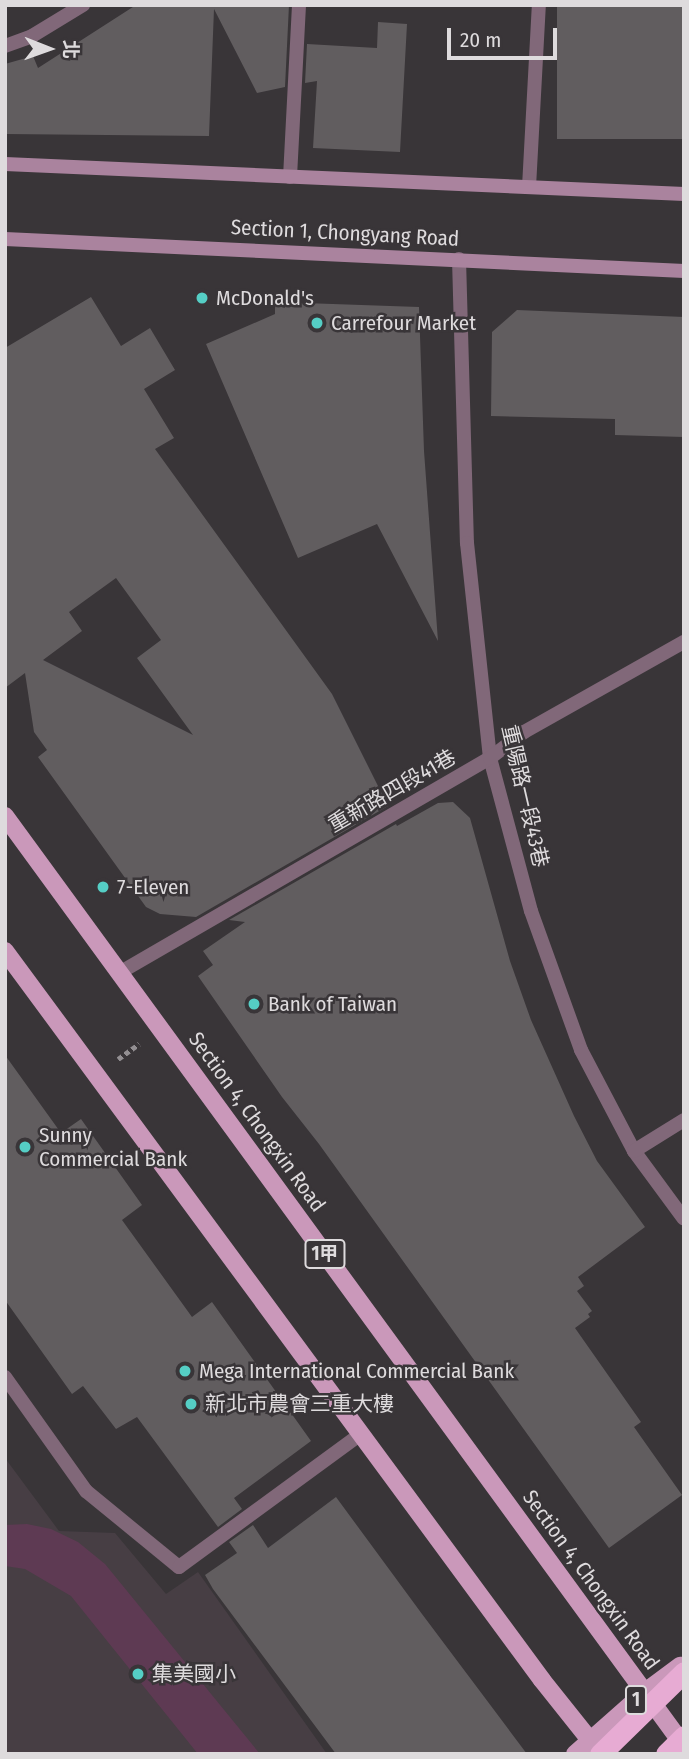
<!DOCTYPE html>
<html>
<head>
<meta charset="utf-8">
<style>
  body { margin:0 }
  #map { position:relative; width:689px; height:1759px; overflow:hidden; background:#393538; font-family:"Fira Sans Condensed","Noto Sans TC",sans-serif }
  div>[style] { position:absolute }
  .built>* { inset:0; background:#473e44 }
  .green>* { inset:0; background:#5e3a53 }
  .building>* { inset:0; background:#615d5f; transform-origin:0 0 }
  .path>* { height:4.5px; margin-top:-2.25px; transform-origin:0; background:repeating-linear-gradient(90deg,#938f92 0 5px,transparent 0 8.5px) }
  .lane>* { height:14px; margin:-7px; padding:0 7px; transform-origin:7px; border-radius:7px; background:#816879 }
  .street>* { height:14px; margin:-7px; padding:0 7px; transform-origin:7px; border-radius:7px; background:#816879 }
  .secondary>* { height:14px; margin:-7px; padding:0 7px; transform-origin:7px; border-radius:7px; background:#aa839e }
  .primary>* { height:18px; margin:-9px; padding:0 9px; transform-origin:9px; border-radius:9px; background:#ca98ba }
  .highway-bridge>* { height:21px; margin:-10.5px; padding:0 10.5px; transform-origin:10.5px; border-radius:10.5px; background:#e7abd3 }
  .dots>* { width:19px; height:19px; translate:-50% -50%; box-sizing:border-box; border:4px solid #393538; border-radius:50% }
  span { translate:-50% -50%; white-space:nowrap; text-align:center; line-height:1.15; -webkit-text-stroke:5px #393538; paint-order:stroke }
  .shield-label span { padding:2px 5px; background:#393538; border:2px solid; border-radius:5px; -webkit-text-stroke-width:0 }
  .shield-label { font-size:19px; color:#dedbdd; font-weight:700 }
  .street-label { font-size:21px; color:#dedbdd }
  .poi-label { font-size:21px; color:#dedbdd }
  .left { translate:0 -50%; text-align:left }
  .frame { position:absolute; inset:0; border:7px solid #dedbdd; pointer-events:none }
  .north { position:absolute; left:14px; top:14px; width:70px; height:70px; -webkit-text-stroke:5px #393538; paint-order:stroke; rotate:91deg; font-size:19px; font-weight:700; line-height:28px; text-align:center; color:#dedbdd }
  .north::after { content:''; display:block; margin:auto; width:24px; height:32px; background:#dedbdd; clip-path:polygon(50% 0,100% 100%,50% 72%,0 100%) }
  .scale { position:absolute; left:447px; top:28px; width:110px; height:32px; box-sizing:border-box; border:4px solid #dedbdd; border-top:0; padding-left:9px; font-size:21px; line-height:24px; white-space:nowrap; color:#dedbdd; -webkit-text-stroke:5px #393538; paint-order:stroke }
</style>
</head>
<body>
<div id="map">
  <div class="built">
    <i style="clip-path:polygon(5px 1458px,59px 1531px,115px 1533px,166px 1594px,198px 1572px,327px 1754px,5px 1754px)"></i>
  </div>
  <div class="green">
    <i style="clip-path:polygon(27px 1524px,51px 1529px,78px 1542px,105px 1564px,260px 1754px,198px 1754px,71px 1596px,25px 1569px,5px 1566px,5px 1525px)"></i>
  </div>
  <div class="building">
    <i style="clip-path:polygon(136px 5px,289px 5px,285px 87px,257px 93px,214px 9px,209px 136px,5px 134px,5px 64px,33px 56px,38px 68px)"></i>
    <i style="left:557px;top:5px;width:127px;height:134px"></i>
    <i style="clip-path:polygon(378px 22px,407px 24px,400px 152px,313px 148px,317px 81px,305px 83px,307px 44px,377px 48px)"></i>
    <i style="clip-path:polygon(evenodd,91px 297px,121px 346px,150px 328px,175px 370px,144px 389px,174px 438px,155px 449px,332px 694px,388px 806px,196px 917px,160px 914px,146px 907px,38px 757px,47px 750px,34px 732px,25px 673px,5px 688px,5px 348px,91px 297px,116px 578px,161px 640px,137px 658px,193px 735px,43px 660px,82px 631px,69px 612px,116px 578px)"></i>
    <i style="clip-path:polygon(275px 302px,419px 307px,424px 451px,438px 641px,377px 524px,298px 558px,206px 344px,275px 314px)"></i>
    <i style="clip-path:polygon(517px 310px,684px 317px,684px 437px,615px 435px,615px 419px,491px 416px,492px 332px)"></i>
    <i style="clip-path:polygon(453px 802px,470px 818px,510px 961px,531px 1020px,574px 1116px,597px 1161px,645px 1227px,578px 1277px,584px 1286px,577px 1291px,592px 1311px,588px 1314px,590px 1317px,575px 1328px,641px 1422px,634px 1427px,682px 1495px,609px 1548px,319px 1144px,282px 1097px,198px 976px,213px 965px,203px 951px,245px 922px,229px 920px,396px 824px,397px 826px,438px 803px)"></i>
    <i style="clip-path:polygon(5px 1055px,61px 1133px,81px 1119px,142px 1205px,122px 1220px,192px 1317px,212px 1302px,311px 1441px,234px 1498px,242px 1509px,218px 1527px,137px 1417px,116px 1429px,83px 1386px,72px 1394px,5px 1300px)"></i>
    <i style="clip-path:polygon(336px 1497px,422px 1614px,527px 1754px,336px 1754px,213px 1589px,205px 1575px,237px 1553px,229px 1542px,253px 1525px,268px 1548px)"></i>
  </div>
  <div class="path">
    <i style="left:118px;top:1059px;width:26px;rotate:-36deg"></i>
  </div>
  <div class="lane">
    <i style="left:5px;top:46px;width:29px;rotate:-20deg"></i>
    <i style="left:32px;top:36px;width:60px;rotate:-31.3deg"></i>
    <i style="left:290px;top:177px;width:172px;rotate:-87deg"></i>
    <i style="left:529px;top:187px;width:182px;rotate:-86.9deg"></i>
    <i style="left:459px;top:259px;width:284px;rotate:88.4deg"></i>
    <i style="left:467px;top:543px;width:216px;rotate:83.9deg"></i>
    <i style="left:490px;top:758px;width:158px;rotate:75deg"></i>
    <i style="left:531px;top:911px;width:148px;rotate:70.2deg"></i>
    <i style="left:581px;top:1050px;width:114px;rotate:62.3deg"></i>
    <i style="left:634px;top:1151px;width:84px;rotate:53.7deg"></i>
    <i style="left:119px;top:973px;width:429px;rotate:-30.1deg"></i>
    <i style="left:490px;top:758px;width:43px;rotate:-37.4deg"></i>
    <i style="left:524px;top:732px;width:184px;rotate:-29.4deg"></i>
    <i style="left:5px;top:1377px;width:140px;rotate:54.6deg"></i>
    <i style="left:86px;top:1491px;width:120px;rotate:39.3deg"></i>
    <i style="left:179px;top:1567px;width:225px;rotate:-36.2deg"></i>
  </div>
  <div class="street">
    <i style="left:634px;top:1151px;width:59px;rotate:-31.8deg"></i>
  </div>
  <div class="secondary">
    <i style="left:5px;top:164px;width:680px;rotate:2.53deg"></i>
    <i style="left:5px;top:239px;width:680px;rotate:2.7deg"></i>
  </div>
  <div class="primary">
    <i style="left:5px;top:816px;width:1151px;rotate:53.87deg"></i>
    <i style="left:5px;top:951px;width:905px;rotate:53.62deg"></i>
    <i style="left:542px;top:1680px;width:95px;rotate:51.4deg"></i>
    <i style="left:575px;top:1754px;width:94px;rotate:-41.5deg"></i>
    <i style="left:645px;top:1692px;width:44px;rotate:-36.6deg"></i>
  </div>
  <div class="highway-bridge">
    <i style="left:600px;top:1754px;width:117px;rotate:-44.3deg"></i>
    <i style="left:666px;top:1754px;width:25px;rotate:-45deg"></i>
  </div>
  <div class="dots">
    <i style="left:202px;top:298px;background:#55cec5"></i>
    <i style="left:317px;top:323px;background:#55cec5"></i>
    <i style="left:103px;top:887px;background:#55cec5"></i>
    <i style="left:254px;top:1004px;background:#55cec5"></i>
    <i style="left:25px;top:1147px;background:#55cec5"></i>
    <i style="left:185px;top:1371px;background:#55cec5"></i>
    <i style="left:191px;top:1404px;background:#55cec5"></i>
    <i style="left:138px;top:1674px;background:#55cec5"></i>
  </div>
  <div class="shield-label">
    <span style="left:325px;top:1254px">1甲</span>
    <span style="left:636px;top:1700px">1</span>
  </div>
  <div class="street-label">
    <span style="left:345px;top:233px;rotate:3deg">Section 1, Chongyang Road</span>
    <span style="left:392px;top:791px;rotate:-30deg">重新路四段41巷</span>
    <span style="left:525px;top:796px;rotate:77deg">重陽路一段43巷</span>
    <span style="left:257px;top:1122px;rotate:54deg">Section 4, Chongxin Road</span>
    <span style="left:591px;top:1580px;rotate:54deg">Section 4, Chongxin Road</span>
  </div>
  <div class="poi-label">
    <span class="left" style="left:216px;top:298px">McDonald's</span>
    <span class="left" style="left:331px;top:323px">Carrefour Market</span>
    <span class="left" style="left:117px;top:887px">7-Eleven</span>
    <span class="left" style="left:268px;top:1004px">Bank of Taiwan</span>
    <span class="left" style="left:39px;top:1147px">Sunny<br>Commercial Bank</span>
    <span class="left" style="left:199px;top:1371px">Mega International Commercial Bank</span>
    <span class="left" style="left:205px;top:1404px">新北市農會三重大樓</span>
    <span class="left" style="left:152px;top:1674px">集美國小</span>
  </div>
  <div class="frame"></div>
  <div class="north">北</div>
  <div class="scale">20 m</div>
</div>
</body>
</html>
